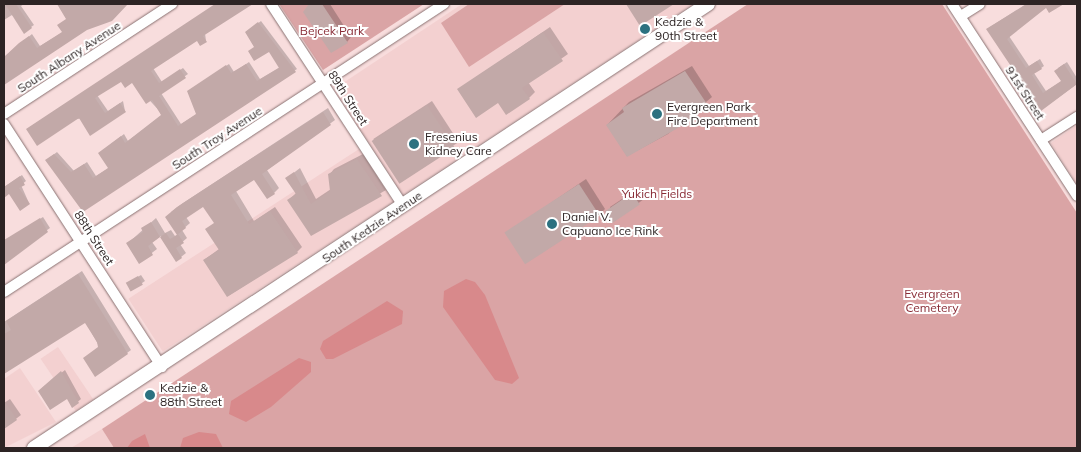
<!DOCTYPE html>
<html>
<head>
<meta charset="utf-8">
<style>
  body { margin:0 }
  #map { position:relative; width:1081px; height:452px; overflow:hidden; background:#f8dddd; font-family:Mulish,sans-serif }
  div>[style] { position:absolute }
  .built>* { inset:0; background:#f3d0d0; transform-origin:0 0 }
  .green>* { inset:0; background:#daa4a5 }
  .water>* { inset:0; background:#d8898b }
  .shadow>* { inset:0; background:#0003; transform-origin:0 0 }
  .building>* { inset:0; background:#c2a9a8; transform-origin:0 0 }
  .roads { filter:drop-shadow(0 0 1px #897171) drop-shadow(0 0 1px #897171) }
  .minor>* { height:10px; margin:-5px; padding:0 5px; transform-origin:5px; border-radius:5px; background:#fff }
  .secondary>* { height:14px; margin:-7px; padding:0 7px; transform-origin:7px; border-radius:7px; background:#fff }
  .dots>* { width:14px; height:14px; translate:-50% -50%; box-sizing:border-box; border:2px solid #fff; border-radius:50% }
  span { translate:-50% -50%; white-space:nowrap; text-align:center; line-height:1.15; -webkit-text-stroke:4px #fff; paint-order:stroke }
  .poi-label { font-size:12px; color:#2d2424 }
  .left { translate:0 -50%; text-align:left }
  .park-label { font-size:12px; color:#892c36 }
  .street-label { font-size:12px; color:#2d2424 }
  .frame { position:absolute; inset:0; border:5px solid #2d2424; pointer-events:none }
</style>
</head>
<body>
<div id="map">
  <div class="built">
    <i style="clip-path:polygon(462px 4px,693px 4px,403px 195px,334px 89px)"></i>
    <i style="clip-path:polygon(1076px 126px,1077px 128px,1077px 185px,1051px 143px)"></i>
    <i style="left:359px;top:149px;width:63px;height:275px;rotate:57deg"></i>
    <i style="left:58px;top:347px;width:63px;height:21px;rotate:56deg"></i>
    <i style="clip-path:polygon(20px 368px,56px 422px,4px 448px,4px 379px)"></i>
    <i style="clip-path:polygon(102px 429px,114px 448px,71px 448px)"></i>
  </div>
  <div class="green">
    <i style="clip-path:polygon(279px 4px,424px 4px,323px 70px)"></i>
    <i style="clip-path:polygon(469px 4px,565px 4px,469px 67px,441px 23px)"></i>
    <i style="clip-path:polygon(748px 4px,942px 4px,1077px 213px,1077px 448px,114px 448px,102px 429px)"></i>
  </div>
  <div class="water">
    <i style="clip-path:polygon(466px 279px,475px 282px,485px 295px,519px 378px,512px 384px,495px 380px,443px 307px,444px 291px)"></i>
    <i style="clip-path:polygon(387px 301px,403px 311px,402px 324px,333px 359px,326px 359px,320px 349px,323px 341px)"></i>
    <i style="clip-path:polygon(299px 358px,311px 362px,311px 372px,271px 407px,246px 422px,229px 414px,231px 401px)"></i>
    <i style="clip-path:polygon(199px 432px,216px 434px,223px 448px,180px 448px,183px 438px)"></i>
    <i style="clip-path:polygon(145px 434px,150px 448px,127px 448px,132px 441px)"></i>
  </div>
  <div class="shadow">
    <i style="clip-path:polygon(4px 4px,24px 4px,21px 6px,34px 25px,31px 27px,12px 15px,4px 20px)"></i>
    <i style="clip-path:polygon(58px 4px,126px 4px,112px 19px,86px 29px,5px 83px,4px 57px,32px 34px,40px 46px,63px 32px,68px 18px)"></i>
    <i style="clip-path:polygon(220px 4px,251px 4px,205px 33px,206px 41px,197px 39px,153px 68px,162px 82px,183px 68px,188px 74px,161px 93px,181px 124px,197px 114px,191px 89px,229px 64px,234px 72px,249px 62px,260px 79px,280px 67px,269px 50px,255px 47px,246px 32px,261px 21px,297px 69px,83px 210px,49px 158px,57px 152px,74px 171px,87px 162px,96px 176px,109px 168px,102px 151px,124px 134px,128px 141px,163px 115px,132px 81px,121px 80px,97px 95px,108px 111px,123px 101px,125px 111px,30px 127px)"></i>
    <i style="clip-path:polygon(311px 4px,330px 4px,351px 37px,347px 42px)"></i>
    <i style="clip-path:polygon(1026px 4px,1061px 4px,1046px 6px,1009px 36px,1029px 66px,1040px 59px,1044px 66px,1034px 73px,1046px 91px,1062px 81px,1058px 68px,1067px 62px,1077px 78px,1077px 84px,1041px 110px,990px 27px)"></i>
    <i style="clip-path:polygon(550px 27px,568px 54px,528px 82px,535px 92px,529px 98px,499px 102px,459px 89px)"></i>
    <i style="clip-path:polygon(692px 66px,712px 97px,668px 134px,627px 156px,607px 125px,629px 102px)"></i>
    <i style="left:432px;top:101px;width:49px;height:70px;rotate:57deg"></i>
    <i style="clip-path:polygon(328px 108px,335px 120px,267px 170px,279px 188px,274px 193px,255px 178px,236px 191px,254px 221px,275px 207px,302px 247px,297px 252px,228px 296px,204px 260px,219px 249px,215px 223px,204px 205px,186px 217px,190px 223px,182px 230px,187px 238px,180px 244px,186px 253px,181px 257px,176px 260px,161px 236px,152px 242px,157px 249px,140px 262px,127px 244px,156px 218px,165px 233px,171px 230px,175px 236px,178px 234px,171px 212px,183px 203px)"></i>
    <i style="clip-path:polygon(363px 154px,386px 190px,311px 234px,289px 200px,296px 193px,287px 178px,300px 168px,316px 199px,331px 189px,329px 175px,334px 169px)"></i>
    <i style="clip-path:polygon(22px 175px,26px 181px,21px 185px,29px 203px,9px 193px,4px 196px,4px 187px)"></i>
    <i style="clip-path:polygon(586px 179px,605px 209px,599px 215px,507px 233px)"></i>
    <i style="clip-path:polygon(637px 189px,644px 199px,613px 222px,610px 207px)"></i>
    <i style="clip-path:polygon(43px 217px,50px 228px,4px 261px,4px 241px)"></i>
    <i style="clip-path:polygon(82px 271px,131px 350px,127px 353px,99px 346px,85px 321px,4px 373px,4px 322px)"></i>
    <i style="clip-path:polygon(141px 275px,145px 281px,132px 290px,131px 281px)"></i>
    <i style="clip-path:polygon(65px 370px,81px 399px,73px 406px,67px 398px,42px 388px)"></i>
    <i style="clip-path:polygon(10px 399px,21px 415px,4px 428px,4px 403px)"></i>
  </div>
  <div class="building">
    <i style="clip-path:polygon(5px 4px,16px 4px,32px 28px,24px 34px)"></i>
    <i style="clip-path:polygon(57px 4px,128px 4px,112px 21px,87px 30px,4px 85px,4px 57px,19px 43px,29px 36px,37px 48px,62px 32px,57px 25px,66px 19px)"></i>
    <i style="clip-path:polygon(215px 4px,253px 4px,203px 36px,207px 42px,200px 46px,197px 41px,151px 71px,159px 83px,180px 69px,186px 78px,159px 96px,178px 126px,196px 114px,187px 91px,226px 65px,231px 73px,246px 64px,257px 81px,279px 68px,269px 52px,254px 61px,248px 51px,254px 47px,245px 32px,258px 22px,296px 72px,83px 212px,45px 160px,54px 154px,71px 172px,84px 164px,93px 178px,108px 168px,98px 153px,121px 136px,125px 143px,161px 115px,152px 100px,146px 104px,132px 83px,125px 88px,121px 82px,95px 98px,105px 113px,120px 103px,126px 112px,90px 136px,79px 118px,37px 146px,26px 129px)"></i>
    <i style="clip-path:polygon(309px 4px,322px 4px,348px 43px,331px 53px,303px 12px)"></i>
    <i style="clip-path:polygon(626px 4px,674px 4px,640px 26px)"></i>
    <i style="clip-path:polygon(1027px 4px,1064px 4px,1049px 13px,1046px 8px,1007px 39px,1026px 68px,1037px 61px,1042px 69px,1032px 75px,1043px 93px,1061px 81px,1054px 71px,1064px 64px,1077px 84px,1041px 111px,986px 29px)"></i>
    <i style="clip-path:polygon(543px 32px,563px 61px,522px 88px,530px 99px,506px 115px,498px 103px,476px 118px,457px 89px)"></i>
    <i style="clip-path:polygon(685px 71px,707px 104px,689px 116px,692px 120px,627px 157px,606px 125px,624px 112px,622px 108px)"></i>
    <i style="left:427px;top:105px;width:51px;height:66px;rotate:57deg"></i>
    <i style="clip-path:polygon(323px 112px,331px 125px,262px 174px,275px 194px,267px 199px,254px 180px,231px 195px,249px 224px,270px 211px,298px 253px,227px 297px,203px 260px,219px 250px,205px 229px,214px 223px,203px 207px,182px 221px,186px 228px,178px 234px,184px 243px,176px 248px,182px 258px,176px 262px,160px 237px,148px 246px,153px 255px,139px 264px,126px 243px,143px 232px,141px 228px,151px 222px,160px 237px,166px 233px,170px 239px,177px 235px,165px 217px,177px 207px)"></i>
    <i style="clip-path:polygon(357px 159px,382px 196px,311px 236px,287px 200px,296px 194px,285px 178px,294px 172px,311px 204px,330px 191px,328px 174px)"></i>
    <i style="clip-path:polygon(20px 176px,25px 185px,19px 188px,30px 204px,20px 211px,9px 194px,4px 198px,4px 187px)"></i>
    <i style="left:579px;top:184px;width:38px;height:89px;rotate:57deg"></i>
    <i style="left:632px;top:193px;width:14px;height:33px;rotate:56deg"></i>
    <i style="clip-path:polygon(40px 218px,48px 232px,4px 265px,4px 240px)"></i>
    <i style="clip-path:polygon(78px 274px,128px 354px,95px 377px,83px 358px,98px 347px,97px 342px,85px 323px,4px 374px,4px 334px,11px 330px,6px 321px)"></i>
    <i style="left:138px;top:276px;width:10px;height:14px;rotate:61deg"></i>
    <i style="clip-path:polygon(61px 371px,79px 403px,72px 408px,67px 399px,50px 410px,38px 391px)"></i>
    <i style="clip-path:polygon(4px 400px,17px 420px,4px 429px)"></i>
  </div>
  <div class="roads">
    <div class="minor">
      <i style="left:271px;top:4px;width:241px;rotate:56.8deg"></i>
      <i style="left:952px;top:4px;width:229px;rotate:56.9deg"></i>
      <i style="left:961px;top:16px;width:22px;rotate:-32deg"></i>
      <i style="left:4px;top:114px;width:201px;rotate:-33.2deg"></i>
      <i style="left:4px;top:124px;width:290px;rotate:57deg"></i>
      <i style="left:1041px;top:140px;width:43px;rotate:-32.6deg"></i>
      <i style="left:4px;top:292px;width:526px;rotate:-33.21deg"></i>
    </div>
    <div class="secondary">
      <i style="left:34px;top:448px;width:807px;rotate:-33.38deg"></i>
    </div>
  </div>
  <div class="dots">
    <i style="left:645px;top:29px;background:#2c7180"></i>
    <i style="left:657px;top:114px;background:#2c7180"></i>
    <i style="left:414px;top:144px;background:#2c7180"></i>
    <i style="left:552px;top:224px;background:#2c7180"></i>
    <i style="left:150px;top:395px;background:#2c7180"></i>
  </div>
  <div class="poi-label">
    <span class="left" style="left:655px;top:29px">Kedzie &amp;<br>90th Street</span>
    <span class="left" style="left:667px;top:114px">Evergreen Park<br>Fire Department</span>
    <span class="left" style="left:425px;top:144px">Fresenius<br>Kidney Care</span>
    <span class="left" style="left:562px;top:224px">Daniel V.<br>Capuano Ice Rink</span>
    <span class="left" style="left:160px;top:395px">Kedzie &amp;<br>88th Street</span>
  </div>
  <div class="park-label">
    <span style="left:332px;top:31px">Bejcek Park</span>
    <span style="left:657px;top:194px">Yukich Fields</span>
    <span style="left:932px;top:301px">Evergreen<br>Cemetery</span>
  </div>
  <div class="street-label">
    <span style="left:69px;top:57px;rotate:-33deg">South Albany Avenue</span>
    <span style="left:1025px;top:93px;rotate:57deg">91st Street</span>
    <span style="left:348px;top:98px;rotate:57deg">89th Street</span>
    <span style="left:217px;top:138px;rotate:-33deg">South Troy Avenue</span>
    <span style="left:372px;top:227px;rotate:-34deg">South Kedzie Avenue</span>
    <span style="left:94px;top:238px;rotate:57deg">88th Street</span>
  </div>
  <div class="frame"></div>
</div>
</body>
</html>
